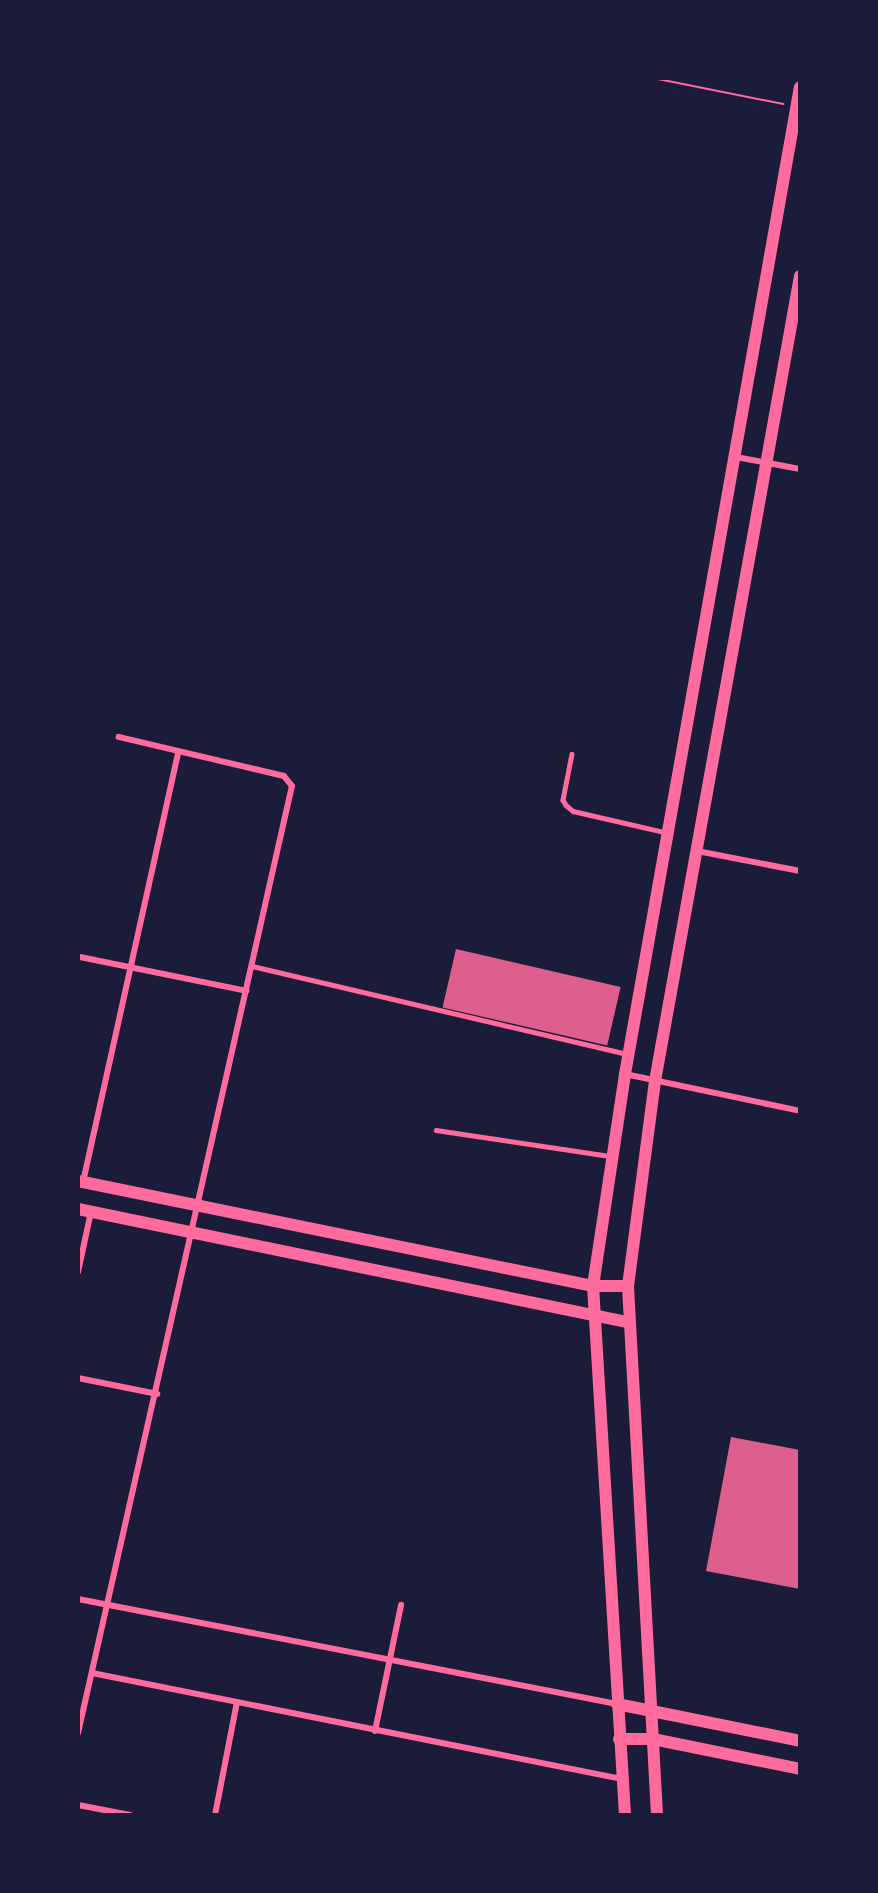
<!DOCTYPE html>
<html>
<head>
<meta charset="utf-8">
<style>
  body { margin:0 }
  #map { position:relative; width:878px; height:1893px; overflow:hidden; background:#1b1b3a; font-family:"Fira Sans",sans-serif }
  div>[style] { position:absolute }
  .building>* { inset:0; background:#dd5f8e; transform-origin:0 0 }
  .path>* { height:2px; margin:-1px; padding:0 1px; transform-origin:1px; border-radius:1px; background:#ff6b9d }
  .service>* { height:4.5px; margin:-2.25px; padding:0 2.25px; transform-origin:2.25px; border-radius:2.25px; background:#ff6b9d }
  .minor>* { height:6px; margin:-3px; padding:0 3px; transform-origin:3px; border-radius:3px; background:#ff6b9d }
  .secondary>* { height:12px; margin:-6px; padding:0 6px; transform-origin:6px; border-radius:6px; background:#ff6b9d }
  span { translate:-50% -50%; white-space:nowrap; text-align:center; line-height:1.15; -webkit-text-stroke:5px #1b1b3a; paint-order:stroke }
  .frame { position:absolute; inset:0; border:80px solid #1b1b3a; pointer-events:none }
</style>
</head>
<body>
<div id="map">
  <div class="building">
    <i style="left:456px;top:949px;width:169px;height:60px;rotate:13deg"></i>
    <i style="clip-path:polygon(731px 1437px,800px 1450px,800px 1589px,706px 1571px)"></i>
  </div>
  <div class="path">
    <i style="left:653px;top:78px;width:133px;rotate:11.3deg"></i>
  </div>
  <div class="service">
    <i style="left:572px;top:754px;width:47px;rotate:101.1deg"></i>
    <i style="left:563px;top:800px;width:6px;rotate:59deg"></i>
    <i style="left:566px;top:805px;width:9px;rotate:41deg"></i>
    <i style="left:573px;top:811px;width:98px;rotate:13deg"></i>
    <i style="left:252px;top:966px;width:384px;rotate:13.2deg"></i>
    <i style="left:436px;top:1130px;width:177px;rotate:8.5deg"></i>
  </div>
  <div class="minor">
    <i style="left:736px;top:457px;width:65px;rotate:10.6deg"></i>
    <i style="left:697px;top:851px;width:105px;rotate:11deg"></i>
    <i style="left:80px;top:957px;width:170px;rotate:11.5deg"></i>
    <i style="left:625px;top:1074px;width:179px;rotate:11.9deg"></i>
    <i style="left:83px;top:1182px;width:440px;rotate:-77.5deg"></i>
    <i style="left:78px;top:1272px;width:61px;rotate:-77.8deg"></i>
    <i style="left:78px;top:1378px;width:81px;rotate:11.4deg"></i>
    <i style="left:78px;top:1599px;width:549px;rotate:11.02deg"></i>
    <i style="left:92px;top:1673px;width:540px;rotate:11.31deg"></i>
    <i style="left:375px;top:1731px;width:129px;rotate:-78.3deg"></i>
    <i style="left:78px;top:1733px;width:971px;rotate:-77.27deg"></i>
    <i style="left:292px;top:786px;width:13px;rotate:-129deg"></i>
    <i style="left:284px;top:776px;width:170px;rotate:-166.7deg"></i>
    <i style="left:78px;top:1805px;width:53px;rotate:10.9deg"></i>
    <i style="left:215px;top:1815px;width:115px;rotate:-79deg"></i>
  </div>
  <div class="secondary">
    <i style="left:78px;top:1181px;width:526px;rotate:11.52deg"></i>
    <i style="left:593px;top:1286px;width:35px"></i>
    <i style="left:78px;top:1209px;width:561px;rotate:11.63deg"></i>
    <i style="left:617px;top:1704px;width:187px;rotate:11.4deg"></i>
    <i style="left:619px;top:1739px;width:34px"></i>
    <i style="left:653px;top:1739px;width:150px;rotate:11.5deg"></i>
    <i style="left:625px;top:1815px;width:530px;rotate:-93.46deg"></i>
    <i style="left:593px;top:1286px;width:214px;rotate:-81.4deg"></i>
    <i style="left:625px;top:1074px;width:1002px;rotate:-79.95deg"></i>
    <i style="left:657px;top:1815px;width:530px;rotate:-93.14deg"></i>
    <i style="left:628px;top:1286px;width:207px;rotate:-82.5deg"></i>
    <i style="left:655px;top:1081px;width:818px;rotate:-79.79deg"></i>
  </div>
  <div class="frame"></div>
</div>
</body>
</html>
